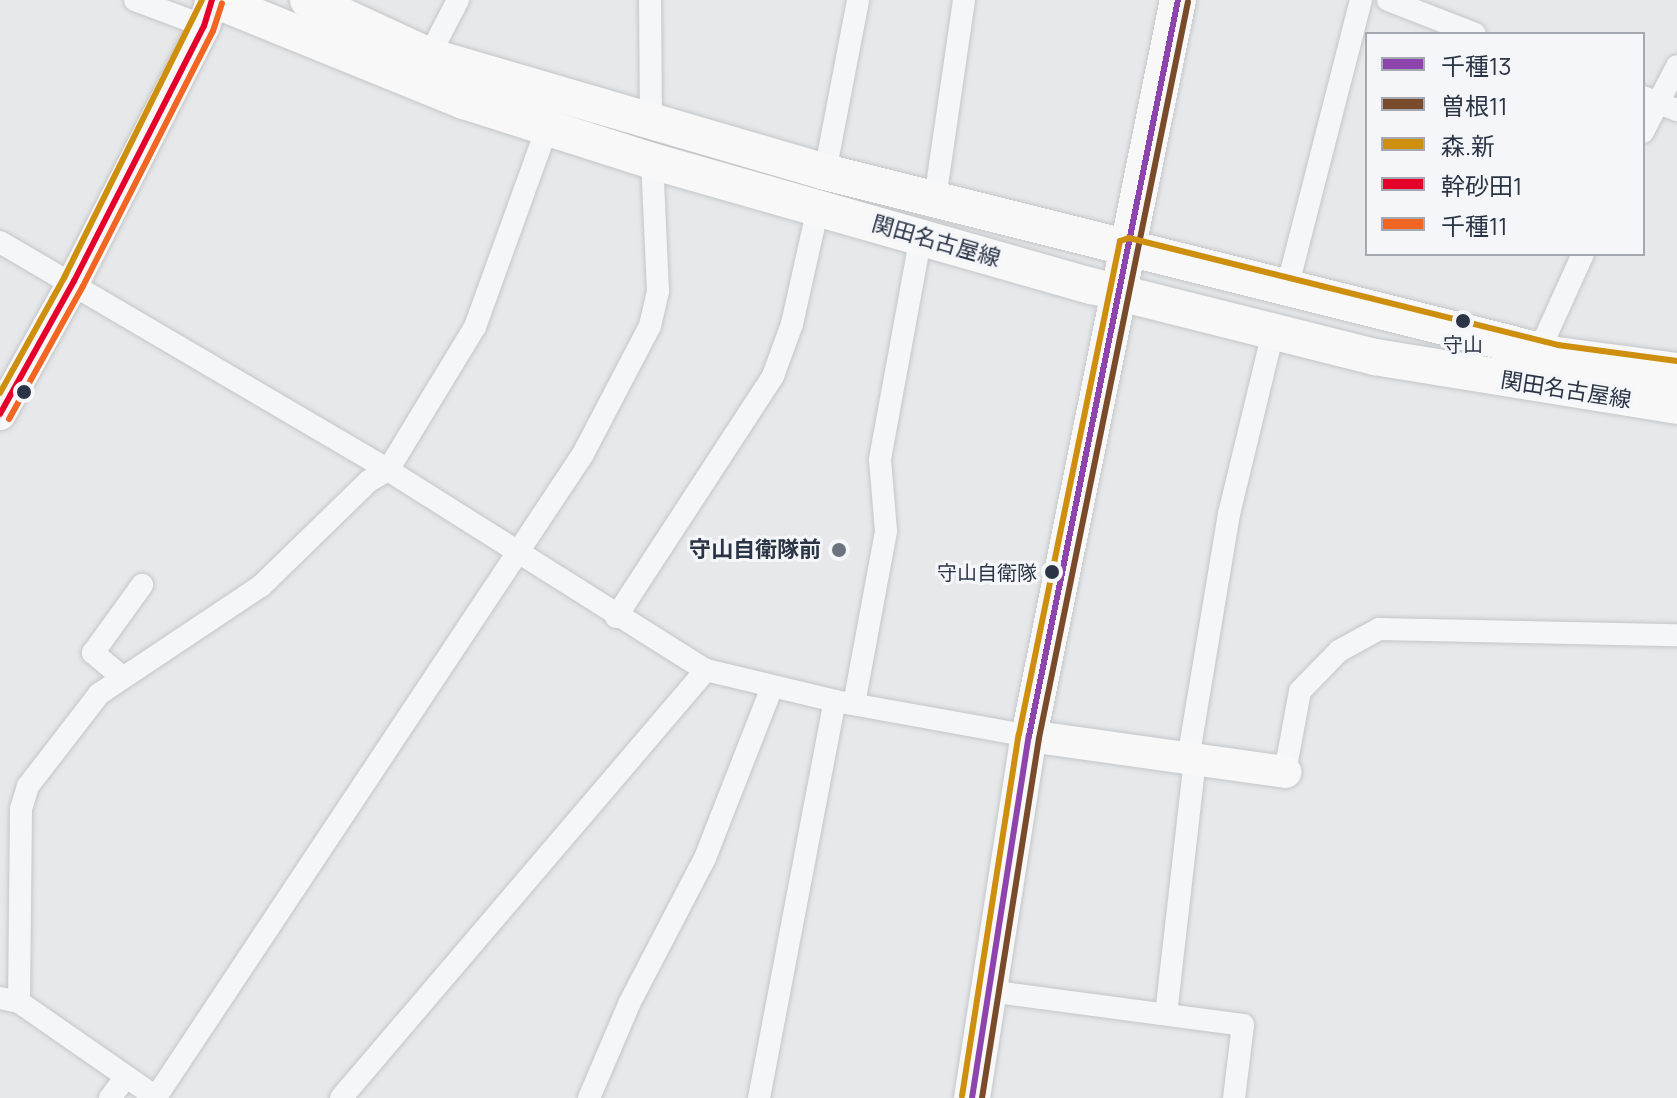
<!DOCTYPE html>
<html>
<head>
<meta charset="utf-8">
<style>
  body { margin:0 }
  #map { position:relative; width:1677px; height:1098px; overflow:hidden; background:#e6e8ea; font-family:Manrope,"Noto Sans JP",sans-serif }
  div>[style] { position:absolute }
  .roads { filter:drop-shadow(0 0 2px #c4c6c8) drop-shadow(0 0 2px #c4c6c8) }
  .street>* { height:22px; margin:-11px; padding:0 11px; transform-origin:11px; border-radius:11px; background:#f5f6f7 }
  .secondary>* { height:32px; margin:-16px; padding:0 16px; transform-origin:16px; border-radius:16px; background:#f8f8f8 }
  .primary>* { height:36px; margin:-18px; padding:0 18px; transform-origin:18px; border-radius:18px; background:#f8f8f8 }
  .bus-1>* { height:6px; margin:-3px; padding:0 3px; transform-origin:3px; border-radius:3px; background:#8e44ad }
  .bus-2>* { height:6px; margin:-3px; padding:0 3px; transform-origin:3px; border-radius:3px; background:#7a4b2a }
  .bus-3>* { height:6px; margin:-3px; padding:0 3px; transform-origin:3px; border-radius:3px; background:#ce8f0e }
  .bus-4>* { height:6px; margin:-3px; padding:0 3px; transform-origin:3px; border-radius:3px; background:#e4002b }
  .bus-5>* { height:6px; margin:-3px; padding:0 3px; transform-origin:3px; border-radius:3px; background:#f26522 }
  .dots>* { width:22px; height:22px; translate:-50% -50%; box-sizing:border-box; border:4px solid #f4f6f9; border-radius:50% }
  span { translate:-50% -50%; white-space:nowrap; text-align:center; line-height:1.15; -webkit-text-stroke:6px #f4f6f9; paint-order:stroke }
  .bus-label { font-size:20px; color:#2b3445 }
  .right { translate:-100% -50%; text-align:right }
  .street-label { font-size:22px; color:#2b3445 }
  .poi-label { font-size:22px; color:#2b3445; font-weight:700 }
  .legend { position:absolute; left:1365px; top:32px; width:280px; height:224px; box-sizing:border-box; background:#f4f6f9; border:2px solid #a4a8b1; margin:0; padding:10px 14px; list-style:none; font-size:24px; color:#2b3445 }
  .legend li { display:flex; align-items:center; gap:16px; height:40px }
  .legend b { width:40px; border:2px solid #a4a8b1 }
</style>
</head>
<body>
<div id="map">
  <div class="roads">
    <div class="street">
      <i style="left:135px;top:0;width:74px;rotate:20.6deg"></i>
      <i style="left:650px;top:0;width:124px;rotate:89.5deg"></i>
      <i style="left:1388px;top:0;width:93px;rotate:21.3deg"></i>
      <i style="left:429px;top:56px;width:63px;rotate:-62.6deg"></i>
      <i style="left:1643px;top:97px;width:36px;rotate:21deg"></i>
      <i style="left:1643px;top:132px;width:74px;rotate:-62.7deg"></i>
      <i style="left:825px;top:172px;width:175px;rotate:-79.1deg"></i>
      <i style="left:935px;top:199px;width:201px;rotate:-81.7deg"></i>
      <i style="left:0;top:242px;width:450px;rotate:30.4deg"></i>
      <i style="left:388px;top:470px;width:376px;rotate:32.2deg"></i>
      <i style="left:706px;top:670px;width:133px;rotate:13.5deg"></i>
      <i style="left:835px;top:701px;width:197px;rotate:10.2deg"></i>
      <i style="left:1287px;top:288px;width:297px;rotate:-75.6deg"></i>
      <i style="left:1539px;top:351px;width:107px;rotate:-65.6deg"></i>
      <i style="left:616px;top:617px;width:288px;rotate:-56.9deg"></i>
      <i style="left:773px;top:376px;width:55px;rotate:-69.9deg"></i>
      <i style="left:792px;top:324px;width:119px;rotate:-77.4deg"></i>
      <i style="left:122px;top:677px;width:38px;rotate:-140deg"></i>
      <i style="left:93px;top:653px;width:84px;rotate:-54.2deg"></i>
      <i style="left:854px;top:704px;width:176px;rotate:-79.5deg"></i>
      <i style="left:886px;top:531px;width:72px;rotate:-94.8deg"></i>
      <i style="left:880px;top:459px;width:228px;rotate:-79.6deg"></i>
      <i style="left:1188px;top:759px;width:248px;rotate:-80.5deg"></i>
      <i style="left:1229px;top:514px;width:187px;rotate:-76.4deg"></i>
      <i style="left:1285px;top:772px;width:82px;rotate:-79.5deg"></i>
      <i style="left:1300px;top:691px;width:56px;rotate:-45.7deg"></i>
      <i style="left:1339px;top:651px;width:46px;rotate:-28.8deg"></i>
      <i style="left:1379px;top:629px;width:298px;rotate:1.2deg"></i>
      <i style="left:989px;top:991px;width:256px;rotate:7.6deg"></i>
      <i style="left:1243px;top:1025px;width:74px;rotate:97deg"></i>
      <i style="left:0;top:998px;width:19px;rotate:12deg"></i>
      <i style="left:19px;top:1002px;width:168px;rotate:34.8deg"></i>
      <i style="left:19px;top:1002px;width:193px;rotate:-89.4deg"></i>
      <i style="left:21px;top:809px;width:24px;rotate:-73deg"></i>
      <i style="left:28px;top:786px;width:116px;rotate:-52.3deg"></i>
      <i style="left:99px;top:694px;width:195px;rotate:-33.7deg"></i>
      <i style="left:261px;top:586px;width:151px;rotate:-44.2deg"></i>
      <i style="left:369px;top:481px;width:22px;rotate:-30deg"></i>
      <i style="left:388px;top:470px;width:167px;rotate:-58.7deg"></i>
      <i style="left:475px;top:327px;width:212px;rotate:-70.1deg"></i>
      <i style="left:1166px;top:1014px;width:256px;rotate:-83.5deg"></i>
      <i style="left:156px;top:1097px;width:772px;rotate:-56.41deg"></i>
      <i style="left:583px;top:454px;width:144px;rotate:-62.4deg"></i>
      <i style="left:650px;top:326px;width:36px;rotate:-77deg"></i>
      <i style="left:658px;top:291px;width:130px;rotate:-92.6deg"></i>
      <i style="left:110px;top:1098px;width:26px;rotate:-53deg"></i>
      <i style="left:341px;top:1098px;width:563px;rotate:-49.54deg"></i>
      <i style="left:589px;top:1098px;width:104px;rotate:-66.9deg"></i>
      <i style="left:630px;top:1002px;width:162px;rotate:-62.5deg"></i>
      <i style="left:705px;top:858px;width:184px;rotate:-68.6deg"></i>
      <i style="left:759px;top:1098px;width:404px;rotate:-79.2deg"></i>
    </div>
    <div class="secondary">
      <i style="left:0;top:414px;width:152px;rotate:-60.9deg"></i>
      <i style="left:74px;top:281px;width:286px;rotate:-63deg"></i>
      <i style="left:204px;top:26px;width:27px;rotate:-73deg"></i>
      <i style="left:1029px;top:736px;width:259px;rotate:8deg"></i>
    </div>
    <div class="primary">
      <i style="left:215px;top:0;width:269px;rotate:22.1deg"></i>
      <i style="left:464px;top:101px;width:197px;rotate:17.7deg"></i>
      <i style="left:652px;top:161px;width:457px;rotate:15.9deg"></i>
      <i style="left:1092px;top:286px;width:292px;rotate:14.1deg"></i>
      <i style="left:1375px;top:357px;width:306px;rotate:9.2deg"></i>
      <i style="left:308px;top:0;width:133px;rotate:24.8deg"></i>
      <i style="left:429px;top:56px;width:413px;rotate:16.3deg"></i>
      <i style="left:825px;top:172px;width:754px;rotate:14.05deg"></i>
      <i style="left:1556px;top:355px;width:122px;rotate:7.5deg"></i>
      <i style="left:972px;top:1098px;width:366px;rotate:-81.1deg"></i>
      <i style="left:1029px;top:736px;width:751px;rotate:-78.56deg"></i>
    </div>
  </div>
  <div class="bus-1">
    <i style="left:972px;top:1098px;width:366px;rotate:-81.1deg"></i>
    <i style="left:1029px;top:736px;width:751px;rotate:-78.56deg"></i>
  </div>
  <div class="bus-2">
    <i style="left:982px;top:1098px;width:364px;rotate:-81deg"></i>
    <i style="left:1039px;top:738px;width:751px;rotate:-78.56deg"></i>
  </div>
  <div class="bus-3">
    <i style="left:0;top:393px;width:134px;rotate:-60.9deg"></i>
    <i style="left:65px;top:276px;width:308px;rotate:-63.6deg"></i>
    <i style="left:962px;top:1096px;width:366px;rotate:-81.1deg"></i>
    <i style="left:1019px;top:734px;width:503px;rotate:-78.42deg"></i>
    <i style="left:1120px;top:241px;width:9px;rotate:-18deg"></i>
    <i style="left:1129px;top:238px;width:442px;rotate:14deg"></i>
    <i style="left:1558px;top:345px;width:120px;rotate:7.7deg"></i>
  </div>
  <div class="bus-4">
    <i style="left:0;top:414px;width:152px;rotate:-60.9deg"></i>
    <i style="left:74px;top:281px;width:286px;rotate:-63deg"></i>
    <i style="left:204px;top:26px;width:27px;rotate:-73deg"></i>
  </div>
  <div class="bus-5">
    <i style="left:9px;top:419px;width:152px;rotate:-60.9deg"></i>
    <i style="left:83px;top:286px;width:286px;rotate:-63deg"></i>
    <i style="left:213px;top:31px;width:29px;rotate:-72deg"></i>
  </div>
  <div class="dots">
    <i style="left:1463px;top:321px;background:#2b3445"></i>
    <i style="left:24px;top:392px;background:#2b3445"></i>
    <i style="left:839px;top:550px;background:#6c737f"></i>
    <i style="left:1052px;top:572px;background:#2b3445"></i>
  </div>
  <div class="bus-label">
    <span style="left:1463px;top:344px">守山</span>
    <span class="right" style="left:1037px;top:572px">守山自衛隊</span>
  </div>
  <div class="street-label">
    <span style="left:936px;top:241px;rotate:16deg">関田名古屋線</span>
    <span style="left:1566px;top:390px;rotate:9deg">関田名古屋線</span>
  </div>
  <div class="poi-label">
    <span class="right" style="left:821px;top:550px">守山自衛隊前</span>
  </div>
  <ul class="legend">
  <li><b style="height:10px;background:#8e44ad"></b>千種13</li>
  <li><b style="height:10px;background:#7a4b2a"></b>曽根11</li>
  <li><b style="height:10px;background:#ce8f0e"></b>森.新</li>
  <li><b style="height:10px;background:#e4002b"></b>幹砂田1</li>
  <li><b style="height:10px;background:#f26522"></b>千種11</li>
  </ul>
</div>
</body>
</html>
